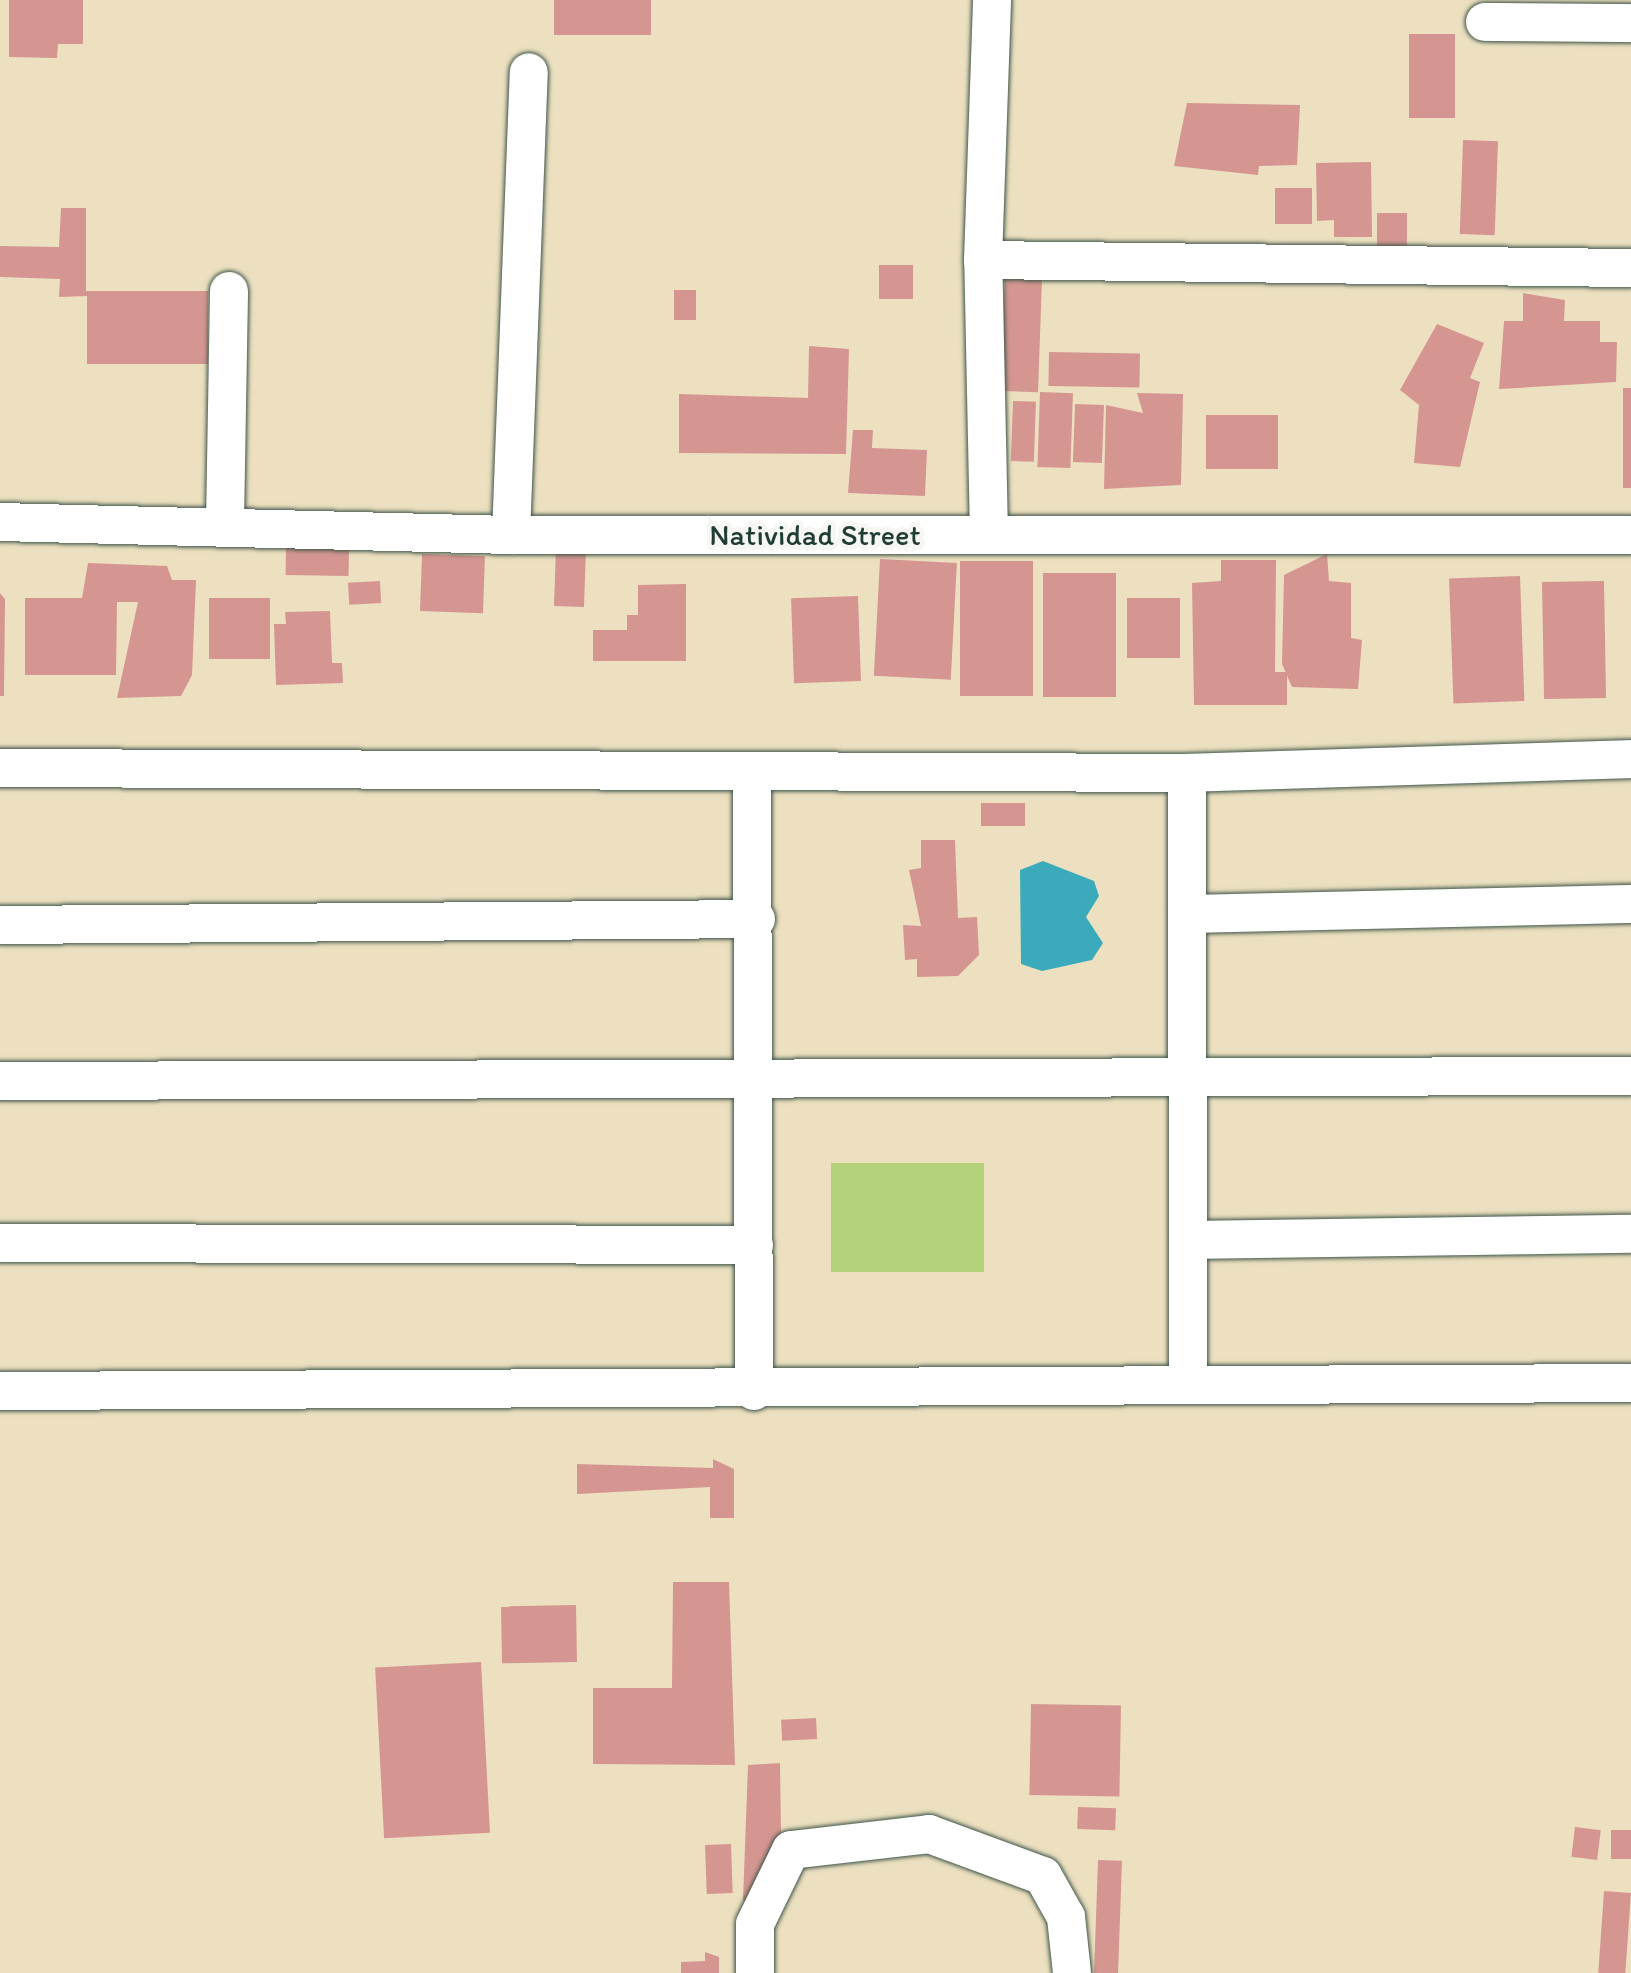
<!DOCTYPE html>
<html>
<head>
<meta charset="utf-8">
<style>
  body { margin:0 }
  #map { position:relative; width:1631px; height:1973px; overflow:hidden; background:#ece0c0; font-family:Itim,sans-serif }
  div>[style] { position:absolute }
  .green>* { inset:0; background:#b2d178; transform-origin:0 0 }
  .water>* { inset:0; background:#3baaba }
  .building>* { inset:0; background:#d59691; transform-origin:0 0 }
  .roads { filter:drop-shadow(0 0 2px #3e5549) drop-shadow(0 0 2px #3e5549) }
  .minor>* { height:38px; margin:-19px; padding:0 19px; transform-origin:19px; border-radius:19px; background:#fff }
  span { translate:-50% -50%; white-space:nowrap; text-align:center; line-height:1.15; -webkit-text-stroke:10px #f6f6f2; paint-order:stroke }
  .street-label { font-size:30px; color:#1f3d34 }
</style>
</head>
<body>
<div id="map">
  <div class="green">
    <i style="left:984px;top:1163px;width:109px;height:153px;rotate:90deg"></i>
  </div>
  <div class="water">
    <i style="clip-path:polygon(1043px 861px,1094px 881px,1099px 896px,1086px 917px,1103px 943px,1092px 960px,1042px 971px,1021px 964px,1020px 870px)"></i>
  </div>
  <div class="building">
    <i style="clip-path:polygon(9px 0,83px 0,83px 44px,58px 44px,57px 58px,9px 57px)"></i>
    <i style="left:554px;top:0;width:97px;height:35px"></i>
    <i style="left:1409px;top:34px;width:46px;height:84px"></i>
    <i style="clip-path:polygon(1187px 103px,1300px 105px,1297px 165px,1259px 166px,1258px 175px,1174px 166px)"></i>
    <i style="left:1463px;top:140px;width:35px;height:94px;rotate:2deg"></i>
    <i style="clip-path:polygon(1371px 162px,1372px 237px,1334px 237px,1334px 220px,1317px 221px,1316px 163px)"></i>
    <i style="left:1275px;top:188px;width:37px;height:36px"></i>
    <i style="clip-path:polygon(61px 208px,86px 208px,86px 291px,208px 291px,208px 364px,87px 364px,87px 296px,59px 297px,60px 279px,0 277px,0 246px,59px 247px)"></i>
    <i style="left:1377px;top:213px;width:30px;height:38px"></i>
    <i style="left:879px;top:265px;width:34px;height:34px"></i>
    <i style="left:1005px;top:278px;width:37px;height:113px;rotate:2deg"></i>
    <i style="left:674px;top:290px;width:22px;height:30px"></i>
    <i style="clip-path:polygon(1523px 293px,1565px 300px,1564px 321px,1600px 321px,1600px 342px,1617px 342px,1616px 382px,1499px 389px,1504px 321px,1523px 321px)"></i>
    <i style="clip-path:polygon(1437px 324px,1484px 343px,1470px 378px,1480px 382px,1460px 467px,1414px 463px,1419px 405px,1400px 390px)"></i>
    <i style="clip-path:polygon(809px 346px,849px 349px,846px 454px,679px 453px,679px 394px,808px 398px)"></i>
    <i style="left:1049px;top:352px;width:91px;height:34px;rotate:1deg"></i>
    <i style="left:1623px;top:388px;width:8px;height:100px"></i>
    <i style="left:1040px;top:392px;width:33px;height:75px;rotate:2deg"></i>
    <i style="clip-path:polygon(1137px 393px,1183px 394px,1181px 485px,1104px 489px,1106px 405px,1143px 413px)"></i>
    <i style="left:1013px;top:401px;width:23px;height:60px;rotate:2deg"></i>
    <i style="left:1075px;top:404px;width:29px;height:58px;rotate:2deg"></i>
    <i style="left:1206px;top:415px;width:72px;height:54px"></i>
    <i style="clip-path:polygon(853px 430px,873px 430px,872px 448px,927px 450px,925px 496px,848px 493px)"></i>
    <i style="left:286px;top:548px;width:63px;height:27px;rotate:1deg"></i>
    <i style="left:556px;top:548px;width:30px;height:58px;rotate:2deg"></i>
    <i style="left:422px;top:554px;width:63px;height:57px;rotate:2deg"></i>
    <i style="clip-path:polygon(1327px 554px,1329px 581px,1351px 583px,1351px 638px,1362px 640px,1358px 689px,1292px 687px,1282px 664px,1284px 575px)"></i>
    <i style="left:880px;top:559px;width:77px;height:117px;rotate:3deg"></i>
    <i style="clip-path:polygon(1221px 560px,1276px 560px,1275px 672px,1287px 672px,1287px 705px,1194px 705px,1192px 583px,1221px 581px)"></i>
    <i style="left:960px;top:561px;width:73px;height:135px"></i>
    <i style="clip-path:polygon(88px 563px,167px 566px,172px 580px,196px 580px,192px 675px,181px 696px,117px 698px,138px 602px,117px 602px,116px 675px,25px 675px,25px 598px,82px 598px)"></i>
    <i style="left:1116px;top:573px;width:124px;height:73px;rotate:90deg"></i>
    <i style="left:1520px;top:576px;width:125px;height:71px;rotate:88deg"></i>
    <i style="left:380px;top:581px;width:22px;height:32px;rotate:87deg"></i>
    <i style="left:1604px;top:581px;width:117px;height:62px;rotate:89deg"></i>
    <i style="clip-path:polygon(686px 584px,686px 661px,593px 661px,593px 630px,627px 630px,627px 615px,638px 615px,638px 585px)"></i>
    <i style="clip-path:polygon(0 593px,5px 599px,4px 696px,0 696px)"></i>
    <i style="left:858px;top:596px;width:85px;height:67px;rotate:88deg"></i>
    <i style="left:209px;top:598px;width:61px;height:61px"></i>
    <i style="left:1127px;top:598px;width:53px;height:60px"></i>
    <i style="clip-path:polygon(330px 611px,332px 663px,342px 663px,343px 683px,276px 685px,274px 624px,286px 624px,285px 612px)"></i>
    <i style="left:981px;top:803px;width:44px;height:23px"></i>
    <i style="clip-path:polygon(921px 840px,955px 840px,958px 918px,977px 917px,979px 955px,958px 976px,917px 977px,917px 959px,905px 960px,903px 925px,921px 926px,909px 870px,921px 868px)"></i>
    <i style="clip-path:polygon(713px 1459px,734px 1469px,734px 1518px,710px 1518px,710px 1487px,577px 1494px,577px 1464px,713px 1468px)"></i>
    <i style="clip-path:polygon(673px 1582px,729px 1582px,735px 1765px,593px 1764px,593px 1688px,672px 1688px)"></i>
    <i style="left:576px;top:1605px;width:57px;height:75px;rotate:89deg"></i>
    <i style="left:481px;top:1662px;width:171px;height:106px;rotate:87deg"></i>
    <i style="left:1031px;top:1704px;width:90px;height:91px;rotate:1deg"></i>
    <i style="left:816px;top:1718px;width:21px;height:35px;rotate:87deg"></i>
    <i style="clip-path:polygon(780px 1763px,782px 1901px,743px 1901px,748px 1765px)"></i>
    <i style="left:1078px;top:1807px;width:38px;height:22px;rotate:2deg"></i>
    <i style="left:1575px;top:1827px;width:26px;height:30px;rotate:7deg"></i>
    <i style="left:1631px;top:1830px;width:29px;height:20px;rotate:90deg"></i>
    <i style="left:731px;top:1844px;width:49px;height:26px;rotate:88deg"></i>
    <i style="left:1098px;top:1860px;width:24px;height:113px;rotate:2deg"></i>
    <i style="left:1604px;top:1891px;width:27px;height:82px;rotate:4deg"></i>
    <i style="clip-path:polygon(705px 1952px,719px 1957px,719px 1973px,681px 1973px,681px 1962px,705px 1961px)"></i>
  </div>
  <div class="roads">
    <div class="minor">
      <i style="left:1485px;top:22px;width:146px;rotate:0.4deg"></i>
      <i style="left:983px;top:260px;width:648px;rotate:0.71deg"></i>
      <i style="left:0;top:522px;width:511px;rotate:1.46deg"></i>
      <i style="left:511px;top:535px;width:1120px"></i>
      <i style="left:225px;top:522px;width:231px;rotate:-89deg"></i>
      <i style="left:511px;top:535px;width:463px;rotate:-87.8deg"></i>
      <i style="left:989px;top:535px;width:275px;rotate:-91.2deg"></i>
      <i style="left:983px;top:260px;width:260px;rotate:-88deg"></i>
      <i style="left:0;top:768px;width:1187px;rotate:0.24deg"></i>
      <i style="left:1187px;top:773px;width:444px;rotate:-1.8deg"></i>
      <i style="left:752px;top:771px;width:620px;rotate:89.82deg"></i>
      <i style="left:1187px;top:773px;width:611px;rotate:89.91deg"></i>
      <i style="left:1187px;top:914px;width:444px;rotate:-1.3deg"></i>
      <i style="left:0;top:925px;width:756px;rotate:-0.45deg"></i>
      <i style="left:0;top:1081px;width:1631px;rotate:-0.18deg"></i>
      <i style="left:1188px;top:1240px;width:443px;rotate:-0.8deg"></i>
      <i style="left:0;top:1243px;width:754px;rotate:0.15deg"></i>
      <i style="left:0;top:1391px;width:1631px;rotate:-0.28deg"></i>
      <i style="left:755px;top:1973px;width:49px;rotate:-90deg"></i>
      <i style="left:755px;top:1924px;width:82px;rotate:-64.1deg"></i>
      <i style="left:791px;top:1850px;width:139px;rotate:-6.6deg"></i>
      <i style="left:929px;top:1834px;width:121px;rotate:20.2deg"></i>
      <i style="left:1043px;top:1876px;width:47px;rotate:60.7deg"></i>
      <i style="left:1066px;top:1917px;width:56px;rotate:83.9deg"></i>
    </div>
  </div>
  <div class="street-label">
    <span style="left:815px;top:535px">Natividad Street</span>
  </div>
</div>
</body>
</html>
